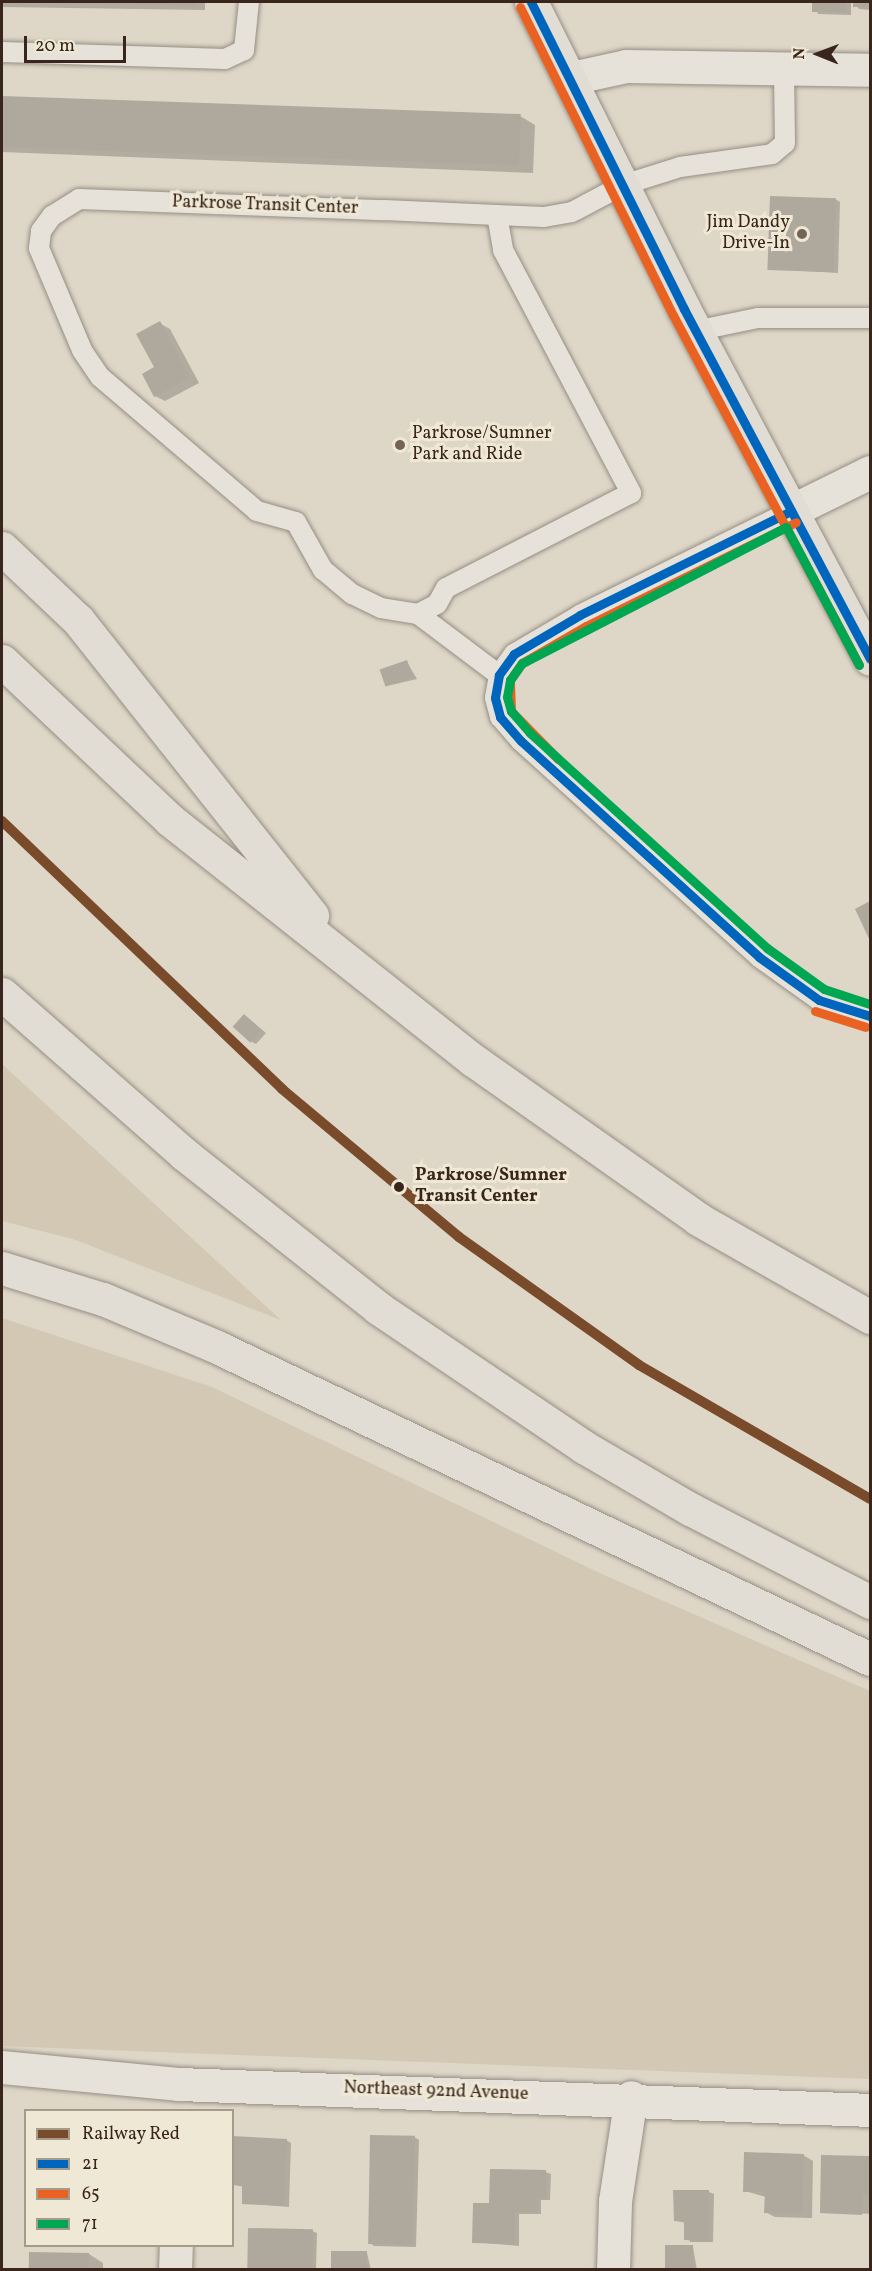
<!DOCTYPE html>
<html>
<head>
<meta charset="utf-8">
<style>
  body { margin:0 }
  #map { position:relative; width:872px; height:2271px; overflow:hidden; background:#ded7c7; font-family:Vollkorn,serif }
  div>[style] { position:absolute }
  .green>* { inset:0; background:#d2c8b3 }
  .shadow>* { inset:0; background:#0003; transform-origin:0 0 }
  .building>* { inset:0; background:#afa89d; transform-origin:0 0 }
  .roads { filter:drop-shadow(0 0 2px #958e84) drop-shadow(0 0 2px #958e84) }
  .lane>* { height:20px; margin:-10px; padding:0 10px; transform-origin:10px; border-radius:10px; background:#e6e2da }
  .street>* { height:33px; margin:-16.5px; padding:0 16.5px; transform-origin:16.5px; border-radius:16.5px; background:#e6e2da }
  .primary>* { height:33px; margin:-16.5px; padding:0 16.5px; transform-origin:16.5px; border-radius:16.5px; background:#e1ddd4 }
  .highway>* { height:33px; margin:-16.5px; padding:0 16.5px; transform-origin:16.5px; border-radius:16.5px; background:#e1ddd4 }
  .bus-1>* { height:9px; margin:-4.5px; padding:0 4.5px; transform-origin:4.5px; border-radius:4.5px; background:#0065bd }
  .bus-2>* { height:9px; margin:-4.5px; padding:0 4.5px; transform-origin:4.5px; border-radius:4.5px; background:#e96222 }
  .bus-3>* { height:9px; margin:-4.5px; padding:0 4.5px; transform-origin:4.5px; border-radius:4.5px; background:#00a651 }
  .rail-1>* { height:10px; margin:-5px; padding:0 5px; transform-origin:5px; border-radius:5px; background:#7a4b2a }
  .dots>* { width:16px; height:16px; translate:-50% -50%; box-sizing:border-box; border:3px solid #efe8d5; border-radius:50% }
  span { translate:-50% -50%; white-space:nowrap; text-align:center; line-height:1.15; -webkit-text-stroke:6px #efe8d5; paint-order:stroke }
  .street-label { font-size:18px; color:#39251c }
  .poi-label { font-size:18px; color:#39251c }
  .right { translate:-100% -50%; text-align:right }
  .left { translate:0 -50%; text-align:left }
  .stop-label { font-size:18px; color:#39251c; font-weight:700 }
  .frame { position:absolute; inset:0; border:3px solid #39251c; pointer-events:none }
  .legend { position:absolute; left:24px; top:2109px; width:210px; height:138px; box-sizing:border-box; background:#efe8d5; border:2px solid #a69a8b; margin:0; padding:8px 10px; list-style:none; font-size:18px; color:#39251c }
  .legend li { display:flex; align-items:center; gap:12px; height:30px }
  .legend b { width:30px; border:2px solid #a69a8b }
  .north { position:absolute; left:788px; top:24px; width:60px; height:60px; -webkit-text-stroke:4px #efe8d5; paint-order:stroke; rotate:271deg; font-size:16px; font-weight:700; line-height:24px; text-align:center; color:#39251c }
  .north::after { content:''; display:block; margin:auto; width:21px; height:27px; background:#39251c; clip-path:polygon(50% 0,100% 100%,50% 72%,0 100%) }
  .scale { position:absolute; left:24px; top:36px; width:102px; height:27px; box-sizing:border-box; border:3px solid #39251c; border-top:0; padding-left:8px; font-size:18px; line-height:21px; white-space:nowrap; color:#39251c; -webkit-text-stroke:4px #efe8d5; paint-order:stroke }
</style>
</head>
<body>
<div id="map">
  <div class="green">
    <i style="clip-path:polygon(2px 1064px,281px 1320px,73px 1239px,2px 1221px)"></i>
    <i style="clip-path:polygon(2px 1318px,212px 1387px,604px 1575px,870px 1691px,870px 2079px,2px 2046px)"></i>
  </div>
  <div class="shadow">
    <i style="clip-path:polygon(2px 2px,205px 2px,205px 10px,2px 7px)"></i>
    <i style="clip-path:polygon(814px 2px,851px 2px,851px 15px,818px 14px)"></i>
    <i style="clip-path:polygon(854px 2px,870px 2px,870px 10px,859px 9px)"></i>
    <i style="clip-path:polygon(2px 98px,520px 116px,535px 125px,533px 173px,2px 152px)"></i>
    <i style="clip-path:polygon(835px 199px,840px 202px,838px 273px,770px 269px)"></i>
    <i style="clip-path:polygon(159px 323px,170px 329px,199px 383px,165px 401px,155px 396px)"></i>
    <i style="clip-path:polygon(407px 662px,417px 679px,387px 686px)"></i>
    <i style="clip-path:polygon(248px 1018px,266px 1033px,256px 1044px,252px 1042px)"></i>
    <i style="clip-path:polygon(414px 2137px,419px 2140px,416px 2247px,374px 2246px,370px 2243px)"></i>
    <i style="clip-path:polygon(286px 2140px,291px 2143px,289px 2207px,244px 2203px,244px 2187px,232px 2184px)"></i>
    <i style="clip-path:polygon(2px 2148px,3px 2149px,2px 2229px)"></i>
    <i style="clip-path:polygon(803px 2155px,813px 2161px,812px 2218px,775px 2217px,765px 2212px,766px 2197px,745px 2191px)"></i>
    <i style="left:822px;top:2157px;width:48px;height:56px;rotate:1deg"></i>
    <i style="clip-path:polygon(546px 2172px,551px 2174px,550px 2200px,541px 2200px,541px 2214px,519px 2214px,519px 2246px,474px 2242px,491px 2204px)"></i>
    <i style="clip-path:polygon(709px 2192px,714px 2194px,713px 2242px,690px 2242px,685px 2223px,675px 2220px)"></i>
    <i style="clip-path:polygon(312px 2231px,317px 2233px,316px 2270px,249px 2270px)"></i>
    <i style="clip-path:polygon(693px 2247px,697px 2270px,666px 2267px)"></i>
    <i style="clip-path:polygon(367px 2253px,371px 2270px,332px 2270px)"></i>
    <i style="clip-path:polygon(89px 2254px,103px 2263px,103px 2270px,30px 2270px)"></i>
  </div>
  <div class="building">
    <i style="clip-path:polygon(68px 2px,196px 2px,196px 6px)"></i>
    <i style="left:812px;top:2px;width:35px;height:10px"></i>
    <i style="left:853px;top:2px;width:17px;height:5px"></i>
    <i style="left:2px;top:96px;width:519px;height:51px;rotate:2deg"></i>
    <i style="left:770px;top:196px;width:66px;height:74px;rotate:2deg"></i>
    <i style="clip-path:polygon(160px 321px,190px 377px,154px 397px,142px 374px,154px 367px,136px 334px)"></i>
    <i style="left:407px;top:660px;width:18px;height:29px;rotate:71deg"></i>
    <i style="clip-path:polygon(870px 901px,870px 941px,855px 909px)"></i>
    <i style="left:244px;top:1014px;width:24px;height:17px;rotate:42deg"></i>
    <i style="left:370px;top:2135px;width:45px;height:109px;rotate:1deg"></i>
    <i style="clip-path:polygon(232px 2136px,287px 2139px,284px 2206px,242px 2204px,242px 2186px,232px 2185px)"></i>
    <i style="clip-path:polygon(744px 2152px,804px 2154px,802px 2213px,764px 2213px,765px 2192px,743px 2192px)"></i>
    <i style="clip-path:polygon(821px 2155px,870px 2156px,870px 2194px,863px 2194px,862px 2215px,820px 2213px)"></i>
    <i style="clip-path:polygon(490px 2169px,546px 2170px,546px 2198px,537px 2198px,537px 2212px,515px 2212px,514px 2244px,472px 2243px,473px 2203px,489px 2203px)"></i>
    <i style="clip-path:polygon(673px 2190px,709px 2190px,709px 2241px,684px 2240px,684px 2222px,674px 2221px)"></i>
    <i style="left:248px;top:2228px;width:65px;height:42px;rotate:1deg"></i>
    <i style="left:665px;top:2245px;width:28px;height:23px"></i>
    <i style="left:331px;top:2251px;width:36px;height:19px"></i>
    <i style="left:29px;top:2252px;width:60px;height:18px;rotate:1deg"></i>
  </div>
  <div class="roads">
    <div class="lane">
      <i style="left:2px;top:52px;width:223px;rotate:1.8deg"></i>
      <i style="left:225px;top:59px;width:21px;rotate:-25deg"></i>
      <i style="left:244px;top:50px;width:48px;rotate:-84.1deg"></i>
      <i style="left:497px;top:215px;width:36px;rotate:80deg"></i>
      <i style="left:503px;top:250px;width:275px;rotate:62.2deg"></i>
      <i style="left:631px;top:493px;width:208px;rotate:152.8deg"></i>
      <i style="left:446px;top:588px;width:18px;rotate:119deg"></i>
      <i style="left:437px;top:604px;width:21px;rotate:152deg"></i>
      <i style="left:418px;top:614px;width:37px;rotate:-171deg"></i>
      <i style="left:381px;top:608px;width:32px;rotate:-154deg"></i>
      <i style="left:352px;top:594px;width:38px;rotate:-140deg"></i>
      <i style="left:323px;top:570px;width:55px;rotate:-119.4deg"></i>
      <i style="left:296px;top:522px;width:41px;rotate:-164.2deg"></i>
      <i style="left:257px;top:511px;width:206px;rotate:-139.5deg"></i>
      <i style="left:100px;top:377px;width:32px;rotate:-124deg"></i>
      <i style="left:82px;top:350px;width:111px;rotate:-112.9deg"></i>
      <i style="left:39px;top:248px;width:17px;rotate:-83deg"></i>
      <i style="left:41px;top:231px;width:19px;rotate:-54deg"></i>
      <i style="left:52px;top:216px;width:32px;rotate:-32deg"></i>
      <i style="left:79px;top:199px;width:305px;rotate:2.1deg"></i>
      <i style="left:384px;top:210px;width:113px;rotate:2.5deg"></i>
      <i style="left:497px;top:215px;width:47px;rotate:2.4deg"></i>
      <i style="left:544px;top:217px;width:28px;rotate:-10deg"></i>
      <i style="left:572px;top:212px;width:58px;rotate:-27.9deg"></i>
      <i style="left:623px;top:185px;width:60px;rotate:-17.5deg"></i>
      <i style="left:680px;top:167px;width:93px;rotate:-8deg"></i>
      <i style="left:772px;top:154px;width:17px;rotate:-40deg"></i>
      <i style="left:785px;top:143px;width:75px;rotate:-90.8deg"></i>
      <i style="left:695px;top:331px;width:64px;rotate:-11.7deg"></i>
      <i style="left:758px;top:318px;width:112px"></i>
      <i style="left:791px;top:511px;width:235px;rotate:153.8deg"></i>
      <i style="left:580px;top:615px;width:77px;rotate:149.4deg"></i>
      <i style="left:514px;top:654px;width:26px;rotate:126deg"></i>
      <i style="left:499px;top:675px;width:23px;rotate:100deg"></i>
      <i style="left:495px;top:698px;width:20px;rotate:75deg"></i>
      <i style="left:500px;top:717px;width:32px;rotate:49deg"></i>
      <i style="left:521px;top:741px;width:321px;rotate:42.2deg"></i>
      <i style="left:759px;top:957px;width:74px;rotate:35.6deg"></i>
      <i style="left:819px;top:1000px;width:53px;rotate:17.4deg"></i>
      <i style="left:418px;top:614px;width:101px;rotate:37deg"></i>
    </div>
    <div class="street">
      <i style="left:571px;top:78px;width:56px;rotate:-12.3deg"></i>
      <i style="left:626px;top:66px;width:244px;rotate:0.9deg"></i>
      <i style="left:791px;top:511px;width:88px;rotate:-26.3deg"></i>
      <i style="left:2px;top:2067px;width:178px;rotate:5.5deg"></i>
      <i style="left:179px;top:2084px;width:691px;rotate:2.15deg"></i>
      <i style="left:175px;top:2270px;width:24px;rotate:-88deg"></i>
      <i style="left:613px;top:2270px;width:69px;rotate:-88.3deg"></i>
      <i style="left:615px;top:2201px;width:105px;rotate:-81.3deg"></i>
    </div>
    <div class="primary">
      <i style="left:531px;top:2px;width:343px;rotate:63.5deg"></i>
      <i style="left:684px;top:309px;width:396px;rotate:62deg"></i>
    </div>
    <div class="highway">
      <i style="left:2px;top:548px;width:105px;rotate:43.5deg"></i>
      <i style="left:78px;top:620px;width:377px;rotate:51.6deg"></i>
      <i style="left:2px;top:661px;width:231px;rotate:43.4deg"></i>
      <i style="left:170px;top:820px;width:387px;rotate:38.4deg"></i>
      <i style="left:473px;top:1060px;width:276px;rotate:35.2deg"></i>
      <i style="left:698px;top:1219px;width:198px;rotate:29.7deg"></i>
      <i style="left:2px;top:994px;width:242px;rotate:41.3deg"></i>
      <i style="left:184px;top:1154px;width:248px;rotate:38.4deg"></i>
      <i style="left:378px;top:1308px;width:249px;rotate:34deg"></i>
      <i style="left:584px;top:1447px;width:123px;rotate:30.3deg"></i>
      <i style="left:690px;top:1509px;width:203px;rotate:27.3deg"></i>
      <i style="left:2px;top:1268px;width:106px;rotate:17.1deg"></i>
      <i style="left:103px;top:1299px;width:124px;rotate:22.8deg"></i>
      <i style="left:217px;top:1347px;width:724px;rotate:25.54deg"></i>
    </div>
  </div>
  <div class="bus-1">
    <i style="left:531px;top:2px;width:343px;rotate:63.5deg"></i>
    <i style="left:684px;top:309px;width:396px;rotate:62deg"></i>
    <i style="left:791px;top:511px;width:235px;rotate:153.8deg"></i>
    <i style="left:580px;top:615px;width:77px;rotate:149.4deg"></i>
    <i style="left:514px;top:654px;width:26px;rotate:126deg"></i>
    <i style="left:499px;top:675px;width:23px;rotate:100deg"></i>
    <i style="left:495px;top:698px;width:20px;rotate:75deg"></i>
    <i style="left:500px;top:717px;width:32px;rotate:49deg"></i>
    <i style="left:521px;top:741px;width:321px;rotate:42.2deg"></i>
    <i style="left:759px;top:957px;width:74px;rotate:35.6deg"></i>
    <i style="left:819px;top:1000px;width:53px;rotate:17.4deg"></i>
  </div>
  <div class="bus-2">
    <i style="left:520px;top:7px;width:344px;rotate:63.6deg"></i>
    <i style="left:673px;top:315px;width:396px;rotate:62deg"></i>
    <i style="left:558px;top:759px;width:67px;rotate:-134.4deg"></i>
    <i style="left:511px;top:711px;width:31px;rotate:-92deg"></i>
    <i style="left:510px;top:680px;width:21px;rotate:-55deg"></i>
    <i style="left:522px;top:663px;width:74px;rotate:-30deg"></i>
    <i style="left:586px;top:626px;width:234px;rotate:-26.3deg"></i>
    <i style="left:815px;top:1011px;width:53px;rotate:17.4deg"></i>
  </div>
  <div class="bus-3">
    <i style="left:859px;top:665px;width:156px;rotate:-117.9deg"></i>
    <i style="left:786px;top:527px;width:297px;rotate:152.7deg"></i>
    <i style="left:522px;top:663px;width:21px;rotate:125deg"></i>
    <i style="left:510px;top:680px;width:17px;rotate:100deg"></i>
    <i style="left:507px;top:697px;width:15px;rotate:74deg"></i>
    <i style="left:511px;top:711px;width:29px;rotate:49deg"></i>
    <i style="left:530px;top:733px;width:320px;rotate:42.2deg"></i>
    <i style="left:767px;top:948px;width:70px;rotate:35.7deg"></i>
    <i style="left:824px;top:989px;width:48px;rotate:18.1deg"></i>
  </div>
  <div class="rail-1">
    <i style="left:2px;top:821px;width:388px;rotate:43.7deg"></i>
    <i style="left:282px;top:1089px;width:231px;rotate:39.9deg"></i>
    <i style="left:459px;top:1237px;width:221px;rotate:35.4deg"></i>
    <i style="left:639px;top:1365px;width:267px;rotate:30.1deg"></i>
  </div>
  <div class="dots">
    <i style="left:802px;top:234px;background:#736358"></i>
    <i style="left:400px;top:445px;background:#736358"></i>
    <i style="left:399px;top:1187px;background:#39251c"></i>
  </div>
  <div class="street-label">
    <span style="left:265px;top:206px;rotate:2deg">Parkrose Transit Center</span>
    <span style="left:436px;top:2092px;rotate:2deg">Northeast 92nd Avenue</span>
  </div>
  <div class="poi-label">
    <span class="right" style="left:790px;top:234px">Jim Dandy<br>Drive-In</span>
    <span class="left" style="left:412px;top:445px">Parkrose/Sumner<br>Park and Ride</span>
  </div>
  <div class="stop-label">
    <span class="left" style="left:415px;top:1187px">Parkrose/Sumner<br>Transit Center</span>
  </div>
  <div class="frame"></div>
  <ul class="legend">
  <li><b style="height:8px;background:#7a4b2a"></b>Railway Red</li>
  <li><b style="height:8px;background:#0065bd"></b>21</li>
  <li><b style="height:8px;background:#e96222"></b>65</li>
  <li><b style="height:8px;background:#00a651"></b>71</li>
  </ul>
  <div class="north">N</div>
  <div class="scale">20 m</div>
</div>
</body>
</html>
